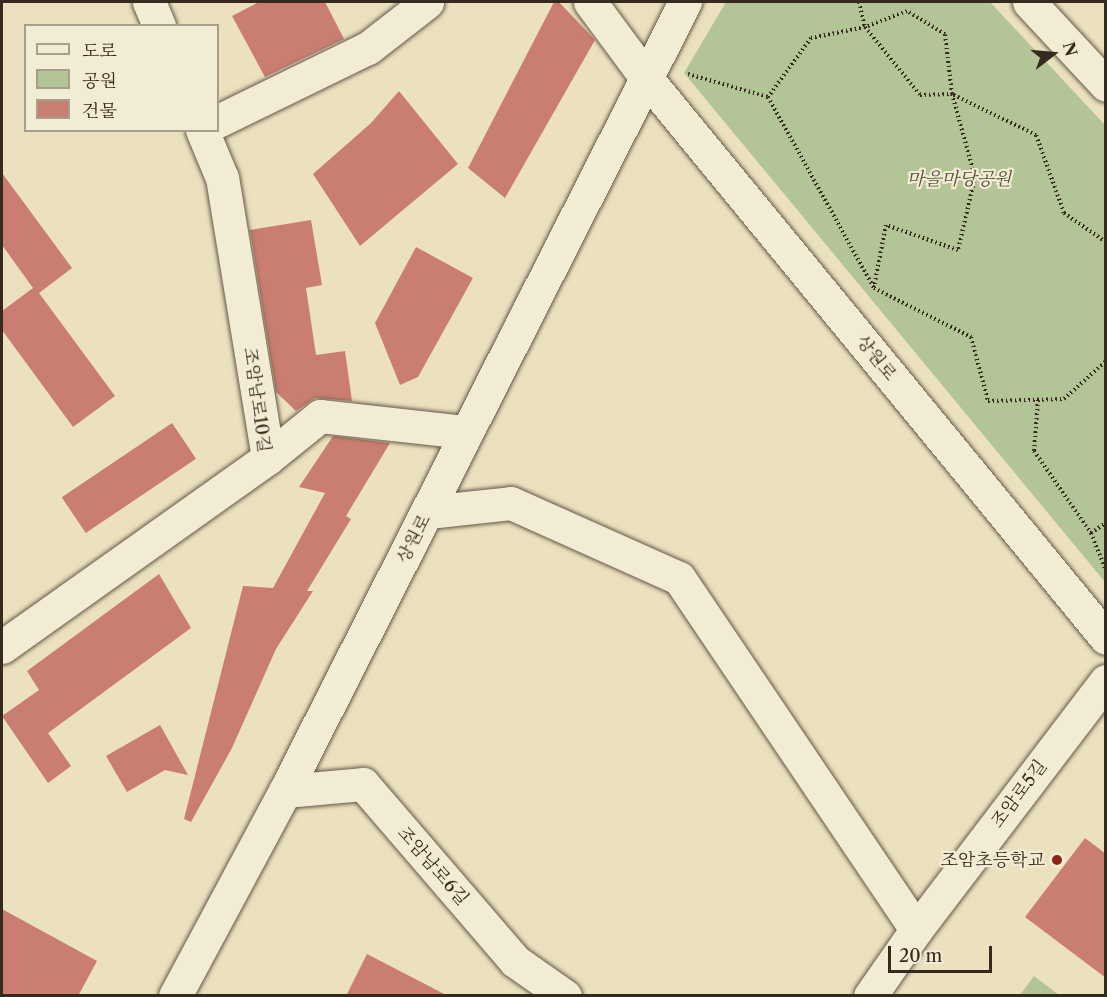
<!DOCTYPE html>
<html>
<head>
<meta charset="utf-8">
<style>
  body { margin:0 }
  #map { position:relative; width:1107px; height:997px; overflow:hidden; background:#ece1bf; font-family:"Libre Caslon Text","Noto Serif KR",serif }
  div>[style] { position:absolute }
  .green>* { inset:0; background:#b3c496 }
  .building>* { inset:0; background:#c97e71; transform-origin:0 0 }
  .path>* { height:4px; margin-top:-2px; transform-origin:0; background:repeating-linear-gradient(90deg,#362a1e 0 1.5px,transparent 0 4.5px) }
  .roads { filter:drop-shadow(0 0 2px #645846) drop-shadow(0 0 2px #645846) }
  .street>* { height:33px; margin:-16.5px; padding:0 16.5px; transform-origin:16.5px; border-radius:16.5px; background:#f3ecd5 }
  .dots>* { width:16px; height:16px; translate:-50% -50%; box-sizing:border-box; border:3px solid #f3ecd5; border-radius:50% }
  span { translate:-50% -50%; white-space:nowrap; text-align:center; line-height:1.15; -webkit-text-stroke:4.5px #f3ecd5; paint-order:stroke }
  .park-label { font-size:18px; color:#55503c; font-style:italic }
  .street-label { font-size:18px; color:#362a1e }
  .poi-label { font-size:18px; color:#362a1e }
  .right { translate:-100% -50%; text-align:right }
  .frame { position:absolute; inset:0; border:3px solid #362a1e; pointer-events:none }
  .legend { position:absolute; left:24px; top:24px; width:195px; height:108px; box-sizing:border-box; background:#f3ecd5; border:2px solid #a79e8c; margin:0; padding:8px 10px; list-style:none; font-size:18px; color:#362a1e }
  .legend li { display:flex; align-items:center; gap:12px; height:30px }
  .legend b { width:30px; border:2px solid #a79e8c }
  .north { position:absolute; left:1023px; top:24px; width:60px; height:60px; -webkit-text-stroke:4px #f3ecd5; paint-order:stroke; rotate:74deg; font-size:16px; font-weight:700; line-height:24px; text-align:center; color:#362a1e }
  .north::after { content:''; display:block; margin:auto; width:21px; height:27px; background:#362a1e; clip-path:polygon(50% 0,100% 100%,50% 72%,0 100%) }
  .scale { position:absolute; left:888px; top:946px; width:104px; height:27px; box-sizing:border-box; border:3px solid #362a1e; border-top:0; padding-left:8px; font-size:18px; line-height:21px; white-space:nowrap; color:#362a1e; -webkit-text-stroke:4px #f3ecd5; paint-order:stroke }
</style>
</head>
<body>
<div id="map">
  <div class="green">
    <i style="clip-path:polygon(726px 2px,990px 2px,1105px 125px,1105px 582px,684px 73px)"></i>
    <i style="clip-path:polygon(1034px 976px,1059px 995px,1020px 995px)"></i>
  </div>
  <div class="building">
    <i style="clip-path:polygon(259px 2px,325px 2px,344px 39px,265px 77px,232px 16px)"></i>
    <i style="clip-path:polygon(554px 2px,559px 2px,595px 40px,505px 198px,468px 168px)"></i>
    <i style="clip-path:polygon(399px 91px,458px 164px,360px 246px,313px 174px,371px 123px)"></i>
    <i style="clip-path:polygon(2px 173px,72px 268px,39px 293px,115px 396px,73px 427px,2px 330px,2px 311px,33px 288px,2px 245px)"></i>
    <i style="clip-path:polygon(311px 220px,322px 285px,306px 288px,316px 355px,345px 351px,352px 401px,315px 398px,296px 411px,276px 392px,250px 230px)"></i>
    <i style="clip-path:polygon(416px 247px,473px 278px,418px 377px,400px 385px,375px 323px)"></i>
    <i style="left:172px;top:423px;width:43px;height:133px;rotate:56deg"></i>
    <i style="clip-path:polygon(333px 436px,390px 443px,346px 516px,351px 519px,307px 591px,313px 591px,276px 649px,232px 748px,191px 822px,184px 819px,243px 586px,273px 588px,325px 493px,299px 487px)"></i>
    <i style="clip-path:polygon(159px 574px,191px 628px,48px 733px,71px 766px,48px 783px,2px 716px,39px 690px,27px 671px)"></i>
    <i style="clip-path:polygon(160px 725px,188px 775px,165px 770px,127px 792px,106px 756px)"></i>
    <i style="clip-path:polygon(1085px 838px,1106px 854px,1106px 978px,1025px 917px)"></i>
    <i style="clip-path:polygon(2px 909px,97px 961px,78px 996px,2px 996px)"></i>
    <i style="clip-path:polygon(367px 954px,448px 996px,346px 996px)"></i>
  </div>
  <div class="path">
    <i style="left:859px;top:2px;width:26px;rotate:77deg"></i>
    <i style="left:865px;top:27px;width:87px;rotate:51deg"></i>
    <i style="left:920px;top:95px;width:32px;rotate:-2deg"></i>
    <i style="left:952px;top:94px;width:86px;rotate:74.5deg"></i>
    <i style="left:975px;top:177px;width:75px;rotate:103.1deg"></i>
    <i style="left:958px;top:250px;width:76px;rotate:-160.9deg"></i>
    <i style="left:886px;top:225px;width:63px;rotate:101deg"></i>
    <i style="left:688px;top:74px;width:83px;rotate:16deg"></i>
    <i style="left:1106px;top:242px;width:51px;rotate:-145.4deg"></i>
    <i style="left:1064px;top:213px;width:83px;rotate:-109.7deg"></i>
    <i style="left:1036px;top:135px;width:93px;rotate:-154deg"></i>
    <i style="left:952px;top:94px;width:60px;rotate:-96.7deg"></i>
    <i style="left:945px;top:34px;width:44px;rotate:-148.8deg"></i>
    <i style="left:907px;top:11px;width:45px;rotate:159.1deg"></i>
    <i style="left:865px;top:27px;width:55px;rotate:168.5deg"></i>
    <i style="left:811px;top:38px;width:73px;rotate:126.1deg"></i>
    <i style="left:768px;top:97px;width:218px;rotate:61deg"></i>
    <i style="left:874px;top:288px;width:109px;rotate:26.8deg"></i>
    <i style="left:971px;top:337px;width:66px;rotate:75.1deg"></i>
    <i style="left:988px;top:401px;width:76px;rotate:-1.5deg"></i>
    <i style="left:1064px;top:399px;width:57px;rotate:-42.1deg"></i>
    <i style="left:1038px;top:400px;width:51px;rotate:94.5deg"></i>
    <i style="left:1034px;top:451px;width:100px;rotate:55.2deg"></i>
    <i style="left:1091px;top:533px;width:18px;rotate:-34deg"></i>
    <i style="left:1091px;top:533px;width:41px;rotate:68.5deg"></i>
  </div>
  <div class="roads">
    <div class="street">
      <i style="left:149px;top:2px;width:26px;rotate:67deg"></i>
      <i style="left:590px;top:2px;width:96px;rotate:53.5deg"></i>
      <i style="left:647px;top:79px;width:723px;rotate:50.61deg"></i>
      <i style="left:1029px;top:2px;width:113px;rotate:47.1deg"></i>
      <i style="left:218px;top:121px;width:167px;rotate:-26deg"></i>
      <i style="left:368px;top:48px;width:75px;rotate:-37.9deg"></i>
      <i style="left:268px;top:458px;width:67px;rotate:-38.9deg"></i>
      <i style="left:320px;top:416px;width:147px;rotate:6.3deg"></i>
      <i style="left:428px;top:512px;width:83px;rotate:-6.2deg"></i>
      <i style="left:511px;top:503px;width:184px;rotate:24.1deg"></i>
      <i style="left:679px;top:578px;width:424px;rotate:56deg"></i>
      <i style="left:2px;top:647px;width:326px;rotate:-35.4deg"></i>
      <i style="left:268px;top:458px;width:284px;rotate:-99.3deg"></i>
      <i style="left:222px;top:178px;width:52px;rotate:-112.6deg"></i>
      <i style="left:285px;top:791px;width:78px;rotate:-5.1deg"></i>
      <i style="left:363px;top:784px;width:233px;rotate:49.3deg"></i>
      <i style="left:515px;top:961px;width:61px;rotate:35deg"></i>
      <i style="left:175px;top:996px;width:233px;rotate:-61.8deg"></i>
      <i style="left:285px;top:791px;width:885px;rotate:-63.12deg"></i>
      <i style="left:870px;top:996px;width:80px;rotate:-55.1deg"></i>
      <i style="left:916px;top:930px;width:313px;rotate:-52.7deg"></i>
    </div>
  </div>
  <div class="dots">
    <i style="left:1057px;top:860px;background:#8f2418"></i>
  </div>
  <div class="park-label">
    <span style="left:959px;top:179px">마을마당공원</span>
  </div>
  <div class="street-label">
    <span style="left:876px;top:358px;rotate:51deg">상원로</span>
    <span style="left:257px;top:400px;rotate:82deg">조암남로10길</span>
    <span style="left:414px;top:539px;rotate:-63deg">상원로</span>
    <span style="left:1019px;top:794px;rotate:-53deg">조암로5길</span>
    <span style="left:433px;top:866px;rotate:49deg">조암남로6길</span>
  </div>
  <div class="poi-label">
    <span class="right" style="left:1045px;top:860px">조암초등학교</span>
  </div>
  <div class="frame"></div>
  <ul class="legend">
  <li><b style="height:8px;background:#f3ecd5"></b>도로</li>
  <li><b style="height:16px;background:#b3c496"></b>공원</li>
  <li><b style="height:16px;background:#c97e71"></b>건물</li>
  </ul>
  <div class="north">N</div>
  <div class="scale">20 m</div>
</div>
</body>
</html>
